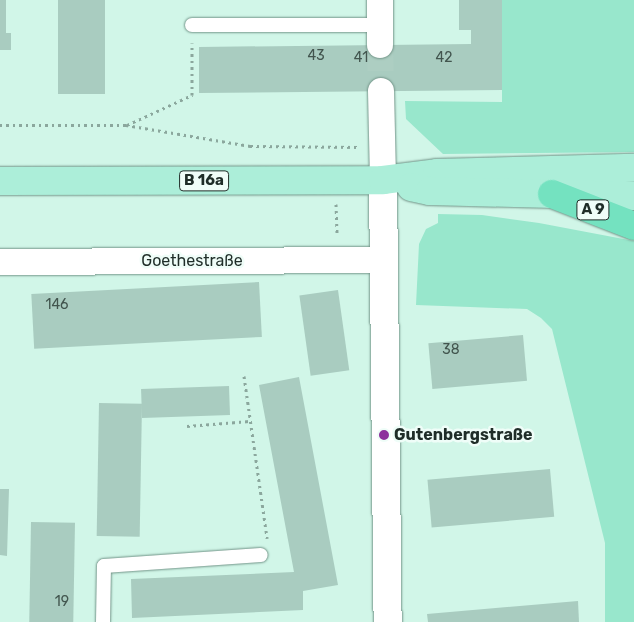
<!DOCTYPE html>
<html>
<head>
<meta charset="utf-8">
<style>
  body { margin:0 }
  #map { position:relative; width:634px; height:622px; overflow:hidden; background:#d1f6e8; font-family:Rubik,sans-serif }
  div>[style] { position:absolute }
  .green>* { inset:0; background:#98e7cc }
  .building>* { inset:0; background:#a9ccc0; transform-origin:0 0 }
  .minor-tunnel>* { height:26px; margin-top:-13px; transform-origin:0; background:repeating-linear-gradient(90deg,#adcec2 0 26px,transparent 0 39px) }
  .path>* { height:3px; margin-top:-1.5px; transform-origin:0; background:repeating-linear-gradient(90deg,#8ba79d 0 2.5px,transparent 0 6.5px) }
  .roads { filter:drop-shadow(0 0 1px #729488) drop-shadow(0 0 1px #729488) }
  .service>* { height:14px; margin:-7px; padding:0 7px; transform-origin:7px; border-radius:7px; background:#fff }
  .minor>* { height:26px; margin:-13px; padding:0 13px; transform-origin:13px; border-radius:13px; background:#fff }
  .tertiary>* { height:28px; margin:-14px; padding:0 14px; transform-origin:14px; border-radius:14px; background:#fff }
  .primary>* { height:28px; margin:-14px; padding:0 14px; transform-origin:14px; border-radius:14px; background:#aceed9 }
  .motorway>* { height:28px; margin:-14px; padding:0 14px; transform-origin:14px; border-radius:14px; background:#74e2c0 }
  .dots>* { width:14px; height:14px; translate:-50% -50%; box-sizing:border-box; border:2px solid #effdf8; border-radius:50% }
  span { translate:-50% -50%; white-space:nowrap; text-align:center; line-height:1.15; -webkit-text-stroke:5px #effdf8; paint-order:stroke }
  .number-label { font-size:14px; color:#42554e }
  .number-label span { -webkit-text-stroke-width:0 }
  .shield-label span { padding:1px 4px; background:#effdf8; border:1px solid; border-radius:4px; -webkit-text-stroke-width:0 }
  .shield-label { font-size:15px; color:#1f2d28; font-weight:700 }
  .street-label { font-size:16px; color:#1f2d28 }
  .poi-label { font-size:16px; color:#1f2d28; font-weight:700 }
  .left { translate:0 -50%; text-align:left }
</style>
</head>
<body>
<div id="map">
  <div class="green">
    <i style="clip-path:polygon(502px 0,634px 0,634px 152px,443px 154px,406px 119px,405px 101px,502px 102px)"></i>
    <i style="clip-path:polygon(438px 214px,482px 215px,539px 223px,634px 241px,634px 622px,605px 622px,605px 543px,552px 329px,541px 318px,527px 309px,416px 305px,419px 244px,426px 229px,438px 223px)"></i>
  </div>
  <div class="building">
    <i style="clip-path:polygon(0 0,6px 0,6px 33px,11px 33px,11px 50px,0 50px)"></i>
    <i style="left:58px;top:0;width:47px;height:94px"></i>
    <i style="clip-path:polygon(459px 0,502px 0,502px 90px,199px 93px,199px 47px,471px 44px,471px 30px,459px 30px)"></i>
    <i style="left:259px;top:282px;width:55px;height:228px;rotate:87deg"></i>
    <i style="left:338px;top:290px;width:81px;height:39px;rotate:82deg"></i>
    <i style="left:523px;top:335px;width:46px;height:95px;rotate:85deg"></i>
    <i style="clip-path:polygon(299px 377px,338px 585px,303px 591px,303px 610px,132px 618px,131px 579px,294px 572px,259px 385px)"></i>
    <i style="left:229px;top:386px;width:29px;height:88px;rotate:88deg"></i>
    <i style="left:99px;top:403px;width:43px;height:133px;rotate:1deg"></i>
    <i style="left:550px;top:469px;width:48px;height:123px;rotate:85deg"></i>
    <i style="clip-path:polygon(0 489px,9px 489px,7px 556px,0 555px)"></i>
    <i style="left:31px;top:522px;width:44px;height:100px;rotate:1deg"></i>
    <i style="clip-path:polygon(578px 601px,579px 622px,428px 622px,427px 614px)"></i>
  </div>
  <div class="minor-tunnel">
    <i style="left:380px;top:45px;width:46px;rotate:88.8deg"></i>
  </div>
  <div class="path">
    <i style="left:0;top:125px;width:126px"></i>
    <i style="left:126px;top:125px;width:126px;rotate:9.6deg"></i>
    <i style="left:250px;top:146px;width:109px;rotate:0.5deg"></i>
    <i style="left:127px;top:125px;width:72px;rotate:-24.8deg"></i>
    <i style="left:192px;top:95px;width:52px;rotate:-90deg"></i>
    <i style="left:336px;top:204px;width:31px;rotate:88deg"></i>
    <i style="left:244px;top:376px;width:164px;rotate:81.9deg"></i>
    <i style="left:187px;top:426px;width:63px;rotate:-4.5deg"></i>
  </div>
  <div class="roads">
    <div class="service">
      <i style="left:192px;top:25px;width:188px"></i>
      <i style="left:103px;top:622px;width:56px;rotate:-89deg"></i>
      <i style="left:104px;top:566px;width:157px;rotate:-4deg"></i>
    </div>
    <div class="minor">
      <i style="left:380px;top:0;width:45px;rotate:90deg"></i>
      <i style="left:381px;top:91px;width:89px;rotate:88.7deg"></i>
      <i style="left:0;top:262px;width:384px;rotate:-0.3deg"></i>
    </div>
    <div class="tertiary">
      <i style="left:383px;top:180px;width:442px;rotate:89.4deg"></i>
    </div>
    <div class="primary">
      <i style="left:0;top:181px;width:383px;rotate:-0.1deg"></i>
      <i style="left:383px;top:180px;width:54px;rotate:-7.4deg"></i>
      <i style="left:437px;top:173px;width:197px;rotate:-1.5deg"></i>
      <i style="left:411px;top:187px;width:19px;rotate:12deg"></i>
      <i style="left:430px;top:191px;width:204px;rotate:1.4deg"></i>
    </div>
    <div class="motorway">
      <i style="left:552px;top:194px;width:88px;rotate:21.3deg"></i>
    </div>
  </div>
  <div class="dots">
    <i style="left:384px;top:435px;background:#8c319c"></i>
  </div>
  <div class="number-label">
    <span style="left:316px;top:56px">43</span>
    <span style="left:361px;top:58px">41</span>
    <span style="left:444px;top:58px">42</span>
    <span style="left:57px;top:305px">146</span>
    <span style="left:451px;top:350px">38</span>
    <span style="left:62px;top:602px">19</span>
  </div>
  <div class="shield-label">
    <span style="left:204px;top:181px">B 16a</span>
    <span style="left:593px;top:210px">A 9</span>
  </div>
  <div class="street-label">
    <span style="left:192px;top:261px">Goethestraße</span>
  </div>
  <div class="poi-label">
    <span class="left" style="left:394px;top:435px">Gutenbergstraße</span>
  </div>
</div>
</body>
</html>
